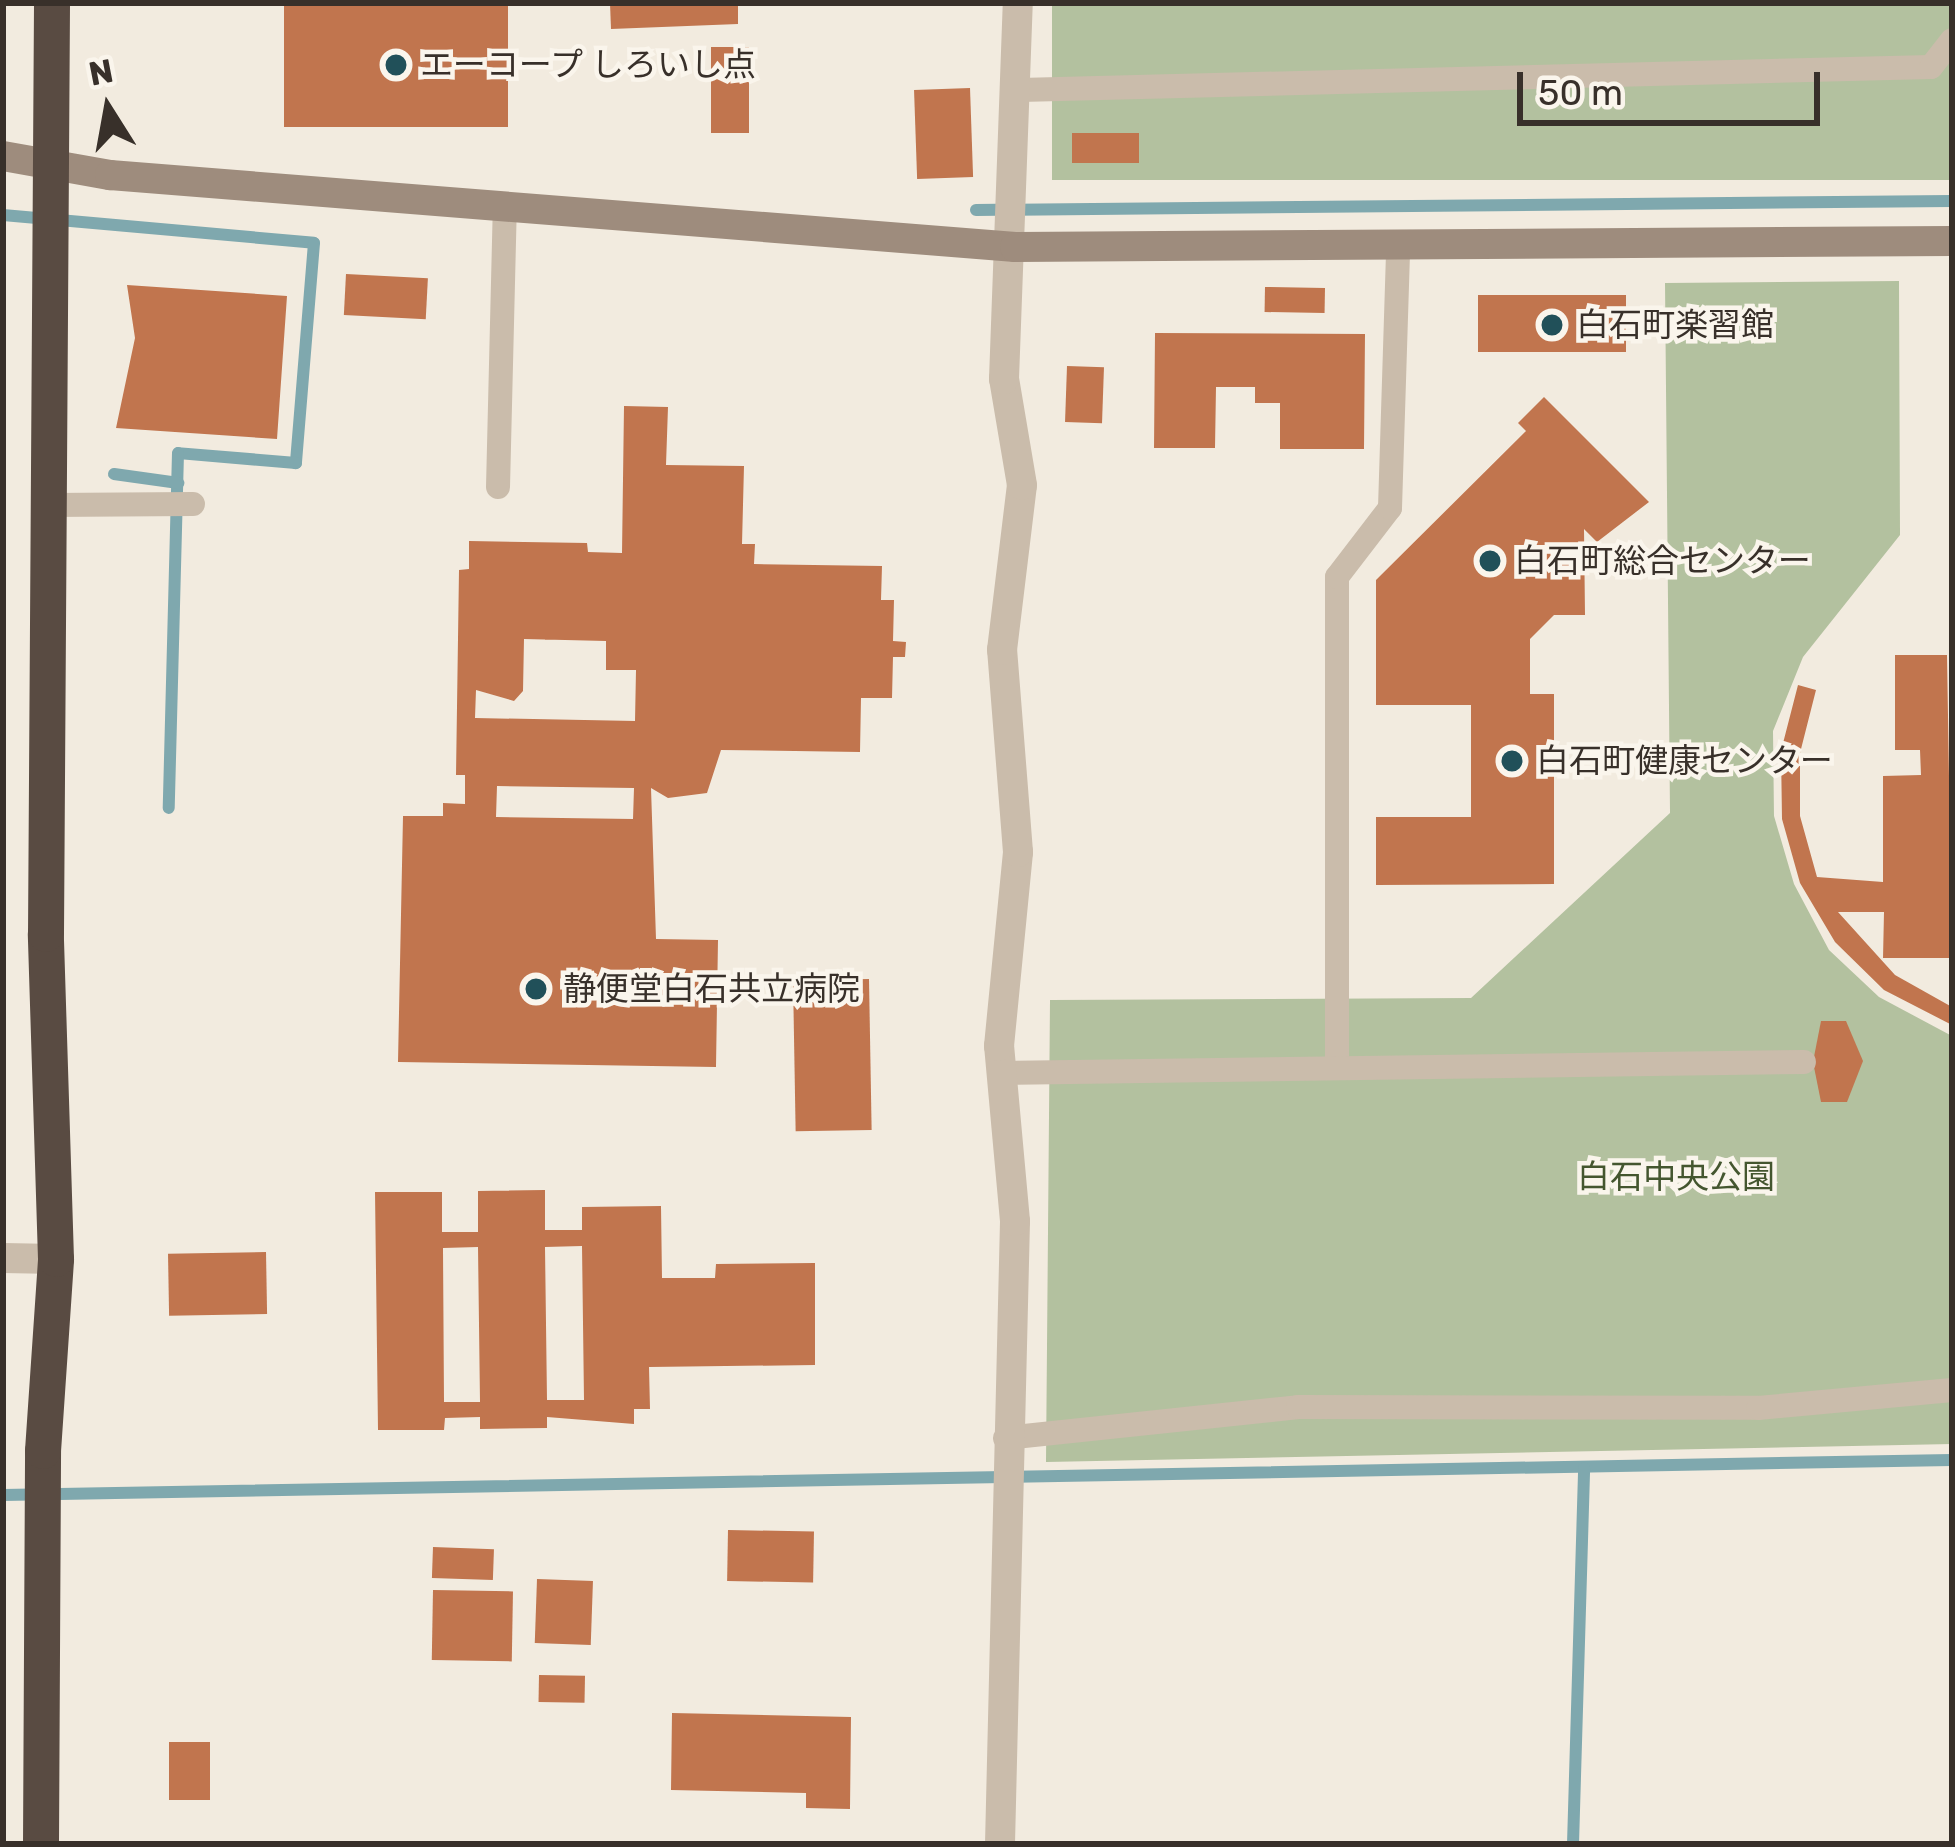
<!DOCTYPE html>
<html>
<head>
<meta charset="utf-8">
<style>
  body { margin:0 }
  #map { position:relative; width:1955px; height:1847px; overflow:hidden; background:#f2ebdf; font-family:Rubik,"Noto Sans JP",sans-serif }
  div>[style] { position:absolute }
  .green>* { inset:0; background:#b3c19f; transform-origin:0 0 }
  .stream>* { height:12px; margin:-6px; padding:0 6px; transform-origin:6px; border-radius:6px; background:#7fa8ae }
  .building>* { inset:0; background:#c1754e; transform-origin:0 0 }
  .lane>* { height:24px; margin:-12px; padding:0 12px; transform-origin:12px; border-radius:12px; background:#cabcab }
  .street>* { height:30px; margin:-15px; padding:0 15px; transform-origin:15px; border-radius:15px; background:#cabcab }
  .secondary>* { height:30px; margin:-15px; padding:0 15px; transform-origin:15px; border-radius:15px; background:#9e8c7d }
  .highway>* { height:36px; margin:-18px; padding:0 18px; transform-origin:18px; border-radius:18px; background:#594b42 }
  .dots>* { width:33px; height:33px; translate:-50% -50%; box-sizing:border-box; border:6px solid #faf5ec; border-radius:50% }
  span { translate:-50% -50%; white-space:nowrap; text-align:center; line-height:1.15; -webkit-text-stroke:9px #faf5ec; paint-order:stroke }
  .poi-label { font-size:33px; color:#38302a }
  .left { translate:0 -50%; text-align:left }
  .park-label { font-size:33px; color:#44562f }
  .frame { position:absolute; inset:0; border:6px solid #38302a; pointer-events:none }
  .north { position:absolute; left:48px; top:48px; width:120px; height:120px; -webkit-text-stroke:9px #faf5ec; paint-order:stroke; rotate:349deg; font-size:33px; font-weight:700; line-height:48px; text-align:center; color:#38302a }
  .north::after { content:''; display:block; margin:auto; width:42px; height:54px; background:#38302a; clip-path:polygon(50% 0,100% 100%,50% 72%,0 100%) }
  .scale { position:absolute; left:1517px; top:72px; width:303px; height:54px; box-sizing:border-box; border:6px solid #38302a; border-top:0; padding-left:15px; font-size:36px; line-height:42px; white-space:nowrap; color:#38302a; -webkit-text-stroke:9px #faf5ec; paint-order:stroke }
</style>
</head>
<body>
<div id="map">
  <div class="green">
    <i style="left:1052px;top:3px;width:900px;height:177px"></i>
    <i style="clip-path:polygon(1899px 281px,1900px 535px,1803px 657px,1773px 731px,1774px 816px,1794px 884px,1829px 950px,1879px 997px,1952px 1036px,1952px 1444px,1046px 1462px,1050px 1000px,1471px 998px,1670px 813px,1665px 283px)"></i>
  </div>
  <div class="stream">
    <i style="left:976px;top:210px;width:976px;rotate:-0.53deg"></i>
    <i style="left:3px;top:215px;width:312px;rotate:5.1deg"></i>
    <i style="left:314px;top:243px;width:221px;rotate:94.7deg"></i>
    <i style="left:296px;top:463px;width:118px;rotate:-175.2deg"></i>
    <i style="left:178px;top:453px;width:355px;rotate:91.5deg"></i>
    <i style="left:114px;top:474px;width:65px;rotate:8deg"></i>
    <i style="left:3px;top:1495px;width:1949px;rotate:-1.03deg"></i>
    <i style="left:1573px;top:1844px;width:376px;rotate:-88.3deg"></i>
  </div>
  <div class="building">
    <i style="left:284px;top:3px;width:224px;height:124px"></i>
    <i style="clip-path:polygon(610px 3px,738px 3px,738px 24px,611px 29px)"></i>
    <i style="left:711px;top:47px;width:38px;height:86px"></i>
    <i style="left:970px;top:88px;width:89px;height:56px;rotate:88deg"></i>
    <i style="left:1139px;top:133px;width:30px;height:67px;rotate:90deg"></i>
    <i style="left:346px;top:274px;width:82px;height:41px;rotate:3deg"></i>
    <i style="clip-path:polygon(127px 285px,287px 296px,277px 439px,116px 428px,135px 338px)"></i>
    <i style="left:1265px;top:287px;width:60px;height:25px;rotate:1deg"></i>
    <i style="left:1626px;top:295px;width:57px;height:148px;rotate:90deg"></i>
    <i style="clip-path:polygon(1155px 333px,1365px 334px,1364px 449px,1280px 449px,1280px 403px,1255px 403px,1255px 387px,1216px 387px,1215px 448px,1154px 448px)"></i>
    <i style="left:1067px;top:366px;width:37px;height:56px;rotate:2deg"></i>
    <i style="clip-path:polygon(1544px 397px,1649px 502px,1597px 542px,1584px 529px,1585px 615px,1554px 615px,1530px 639px,1530px 694px,1554px 694px,1554px 884px,1376px 885px,1376px 817px,1471px 817px,1471px 705px,1376px 705px,1376px 580px,1526px 431px,1518px 423px)"></i>
    <i style="clip-path:polygon(evenodd,624px 406px,668px 407px,666px 465px,744px 466px,742px 544px,755px 544px,754px 564px,882px 566px,881px 600px,894px 600px,893px 641px,906px 642px,905px 657px,893px 657px,892px 698px,861px 698px,860px 752px,721px 750px,707px 793px,668px 798px,651px 788px,656px 939px,718px 940px,716px 1067px,398px 1062px,403px 816px,443px 816px,443px 803px,465px 804px,465px 775px,456px 775px,459px 570px,469px 569px,469px 541px,587px 543px,588px 552px,622px 553px,624px 406px,524px 639px,606px 641px,606px 670px,636px 670px,635px 721px,475px 718px,476px 690px,514px 701px,523px 691px,524px 639px,624px 406px,497px 786px,634px 788px,633px 819px,496px 817px,497px 786px)"></i>
    <i style="clip-path:polygon(1895px 655px,1947px 655px,1952px 958px,1883px 958px,1884px 912px,1838px 912px,1895px 975px,1952px 1007px,1952px 1025px,1884px 990px,1835px 942px,1800px 883px,1782px 819px,1781px 751px,1798px 685px,1816px 690px,1800px 753px,1800px 816px,1817px 877px,1883px 882px,1883px 776px,1921px 775px,1920px 750px,1895px 750px)"></i>
    <i style="left:869px;top:979px;width:151px;height:76px;rotate:89deg"></i>
    <i style="clip-path:polygon(1821px 1021px,1846px 1021px,1863px 1061px,1847px 1102px,1821px 1102px,1813px 1062px)"></i>
    <i style="clip-path:polygon(evenodd,545px 1190px,545px 1230px,582px 1230px,582px 1207px,661px 1206px,662px 1278px,715px 1278px,716px 1264px,815px 1263px,815px 1365px,649px 1367px,650px 1409px,634px 1409px,634px 1424px,547px 1417px,547px 1428px,480px 1429px,480px 1417px,445px 1418px,444px 1430px,378px 1430px,375px 1192px,442px 1192px,442px 1232px,478px 1232px,478px 1191px,545px 1190px,582px 1246px,584px 1400px,547px 1400px,545px 1247px,582px 1246px,545px 1190px,478px 1247px,480px 1402px,444px 1402px,443px 1248px,478px 1247px)"></i>
    <i style="left:266px;top:1252px;width:62px;height:98px;rotate:89deg"></i>
    <i style="left:728px;top:1530px;width:86px;height:51px;rotate:1deg"></i>
    <i style="left:433px;top:1547px;width:61px;height:31px;rotate:2deg"></i>
    <i style="left:537px;top:1579px;width:56px;height:64px;rotate:2deg"></i>
    <i style="left:433px;top:1590px;width:80px;height:70px;rotate:1deg"></i>
    <i style="left:539px;top:1675px;width:46px;height:27px;rotate:1deg"></i>
    <i style="clip-path:polygon(672px 1713px,851px 1717px,850px 1809px,806px 1808px,806px 1793px,671px 1790px)"></i>
    <i style="left:169px;top:1742px;width:41px;height:58px"></i>
  </div>
  <div class="lane">
    <i style="left:1020px;top:90px;width:911px;rotate:-1.45deg"></i>
    <i style="left:1931px;top:67px;width:34px;rotate:-52deg"></i>
    <i style="left:498px;top:487px;width:281px;rotate:-88.6deg"></i>
    <i style="left:49px;top:505px;width:144px;rotate:-0.4deg"></i>
    <i style="left:1337px;top:1066px;width:489px;rotate:-90deg"></i>
    <i style="left:1337px;top:577px;width:87px;rotate:-52.5deg"></i>
    <i style="left:1390px;top:508px;width:259px;rotate:-88.2deg"></i>
    <i style="left:1002px;top:1073px;width:802px;rotate:-0.79deg"></i>
    <i style="left:1005px;top:1438px;width:295px;rotate:-6deg"></i>
    <i style="left:1298px;top:1407px;width:460px;rotate:0.1deg"></i>
    <i style="left:1758px;top:1408px;width:195px;rotate:-5.3deg"></i>
  </div>
  <div class="street">
    <i style="left:3px;top:1258px;width:53px;rotate:1.1deg"></i>
    <i style="left:1000px;top:1844px;width:623px;rotate:-88.62deg"></i>
    <i style="left:1015px;top:1221px;width:176px;rotate:-95.2deg"></i>
    <i style="left:999px;top:1046px;width:195px;rotate:-84.4deg"></i>
    <i style="left:1018px;top:852px;width:203px;rotate:-94.5deg"></i>
    <i style="left:1002px;top:650px;width:166px;rotate:-83.1deg"></i>
    <i style="left:1022px;top:485px;width:108px;rotate:-99.6deg"></i>
    <i style="left:1004px;top:379px;width:376px;rotate:-87.9deg"></i>
  </div>
  <div class="secondary">
    <i style="left:3px;top:156px;width:109px;rotate:10.1deg"></i>
    <i style="left:110px;top:175px;width:908px;rotate:4.55deg"></i>
    <i style="left:1015px;top:247px;width:937px;rotate:-0.37deg"></i>
  </div>
  <div class="highway">
    <i style="left:41px;top:1844px;width:393px;rotate:-89.7deg"></i>
    <i style="left:43px;top:1451px;width:192px;rotate:-86.1deg"></i>
    <i style="left:56px;top:1259px;width:325px;rotate:-91.8deg"></i>
    <i style="left:46px;top:934px;width:931px;rotate:-89.63deg"></i>
  </div>
  <div class="dots">
    <i style="left:396px;top:65px;background:#215059"></i>
    <i style="left:1552px;top:325px;background:#215059"></i>
    <i style="left:1490px;top:561px;background:#215059"></i>
    <i style="left:1512px;top:761px;background:#215059"></i>
    <i style="left:536px;top:989px;background:#215059"></i>
  </div>
  <div class="poi-label">
    <span class="left" style="left:420px;top:65px">エーコープ しろいし点</span>
    <span class="left" style="left:1576px;top:325px">白石町楽習館</span>
    <span class="left" style="left:1514px;top:561px">白石町総合センター</span>
    <span class="left" style="left:1536px;top:761px">白石町健康センター</span>
    <span class="left" style="left:563px;top:989px">静便堂白石共立病院</span>
  </div>
  <div class="park-label">
    <span style="left:1676px;top:1177px">白石中央公園</span>
  </div>
  <div class="frame"></div>
  <div class="north">N</div>
  <div class="scale">50 m</div>
</div>
</body>
</html>
